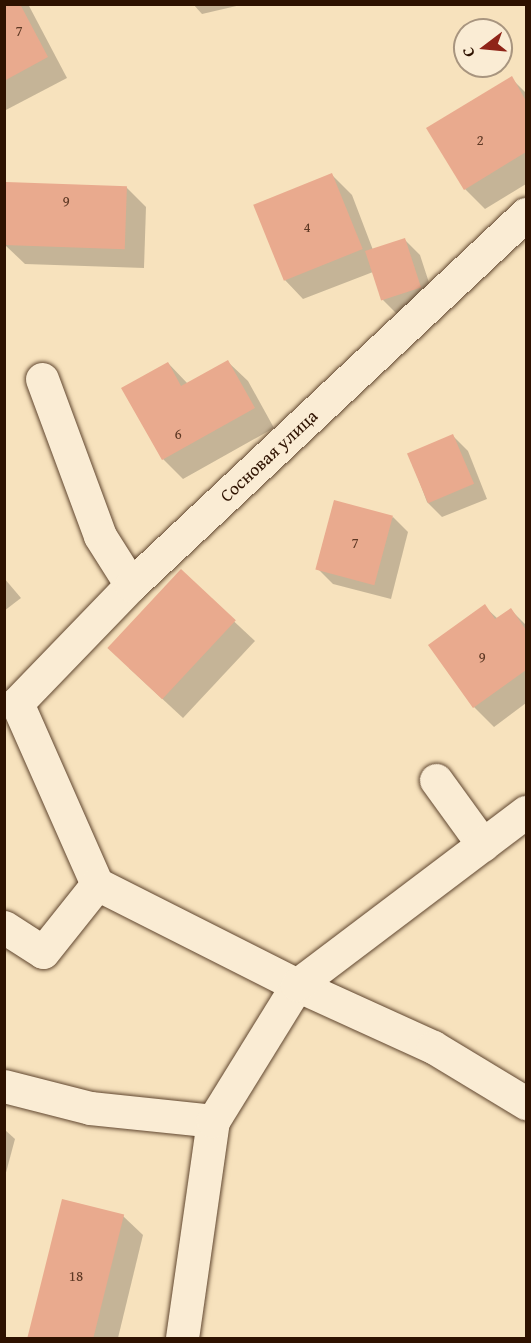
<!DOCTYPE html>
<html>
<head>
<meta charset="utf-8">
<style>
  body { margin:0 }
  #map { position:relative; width:531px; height:1343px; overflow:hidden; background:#f7e2bd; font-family:"Gentium Book Plus",serif }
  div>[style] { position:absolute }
  .shadow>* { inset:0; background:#0003 }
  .building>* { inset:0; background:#e9aa8e; transform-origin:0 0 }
  .roads { filter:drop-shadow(0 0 2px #60462f) drop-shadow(0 0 2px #60462f) }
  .minor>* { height:33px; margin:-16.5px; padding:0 16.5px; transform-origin:16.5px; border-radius:16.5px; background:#faecd4 }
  span { translate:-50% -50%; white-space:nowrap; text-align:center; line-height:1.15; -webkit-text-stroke:4.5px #faecd4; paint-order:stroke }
  .number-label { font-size:15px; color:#5d3824 }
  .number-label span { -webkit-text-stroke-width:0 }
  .street-label { font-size:18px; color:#2e1200 }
  .frame { position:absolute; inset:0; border:6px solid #2e1200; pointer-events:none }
  .north { position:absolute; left:453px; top:18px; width:60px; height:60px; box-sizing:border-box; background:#faecd4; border:2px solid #a8957f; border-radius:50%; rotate:254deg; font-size:16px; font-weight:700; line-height:24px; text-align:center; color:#2e1200 }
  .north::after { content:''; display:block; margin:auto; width:21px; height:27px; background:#8f2418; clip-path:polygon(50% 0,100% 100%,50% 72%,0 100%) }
</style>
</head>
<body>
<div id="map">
  <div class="shadow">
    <i style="clip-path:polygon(4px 4px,28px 4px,67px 78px,4px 111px)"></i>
    <i style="clip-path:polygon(193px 4px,245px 4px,202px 14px)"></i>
    <i style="clip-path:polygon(511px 78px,526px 93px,526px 184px,485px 209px,465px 189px)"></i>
    <i style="clip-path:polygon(332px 175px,352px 195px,373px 250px,405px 240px,420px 255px,435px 301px,397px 314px,382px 299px,373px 272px,303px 299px,284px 279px)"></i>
    <i style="clip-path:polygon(126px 187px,146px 207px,144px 268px,25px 264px,5px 245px)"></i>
    <i style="clip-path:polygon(228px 362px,248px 381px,274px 428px,183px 479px,163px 459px,168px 363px,188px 384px)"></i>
    <i style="clip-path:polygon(453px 436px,468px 451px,487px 499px,442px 517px,427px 502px,409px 454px)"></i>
    <i style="clip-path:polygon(393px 517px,408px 532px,391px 599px,333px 584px,318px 569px)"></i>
    <i style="clip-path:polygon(181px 572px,255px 641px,183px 718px,129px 668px)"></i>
    <i style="clip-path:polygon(4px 578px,21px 598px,4px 611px)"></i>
    <i style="clip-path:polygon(484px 606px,498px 619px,511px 610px,526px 625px,526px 703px,494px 727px,474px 707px)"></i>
    <i style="clip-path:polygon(4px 1129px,15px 1139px,4px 1180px)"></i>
    <i style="clip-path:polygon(64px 1201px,123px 1216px,143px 1235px,118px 1338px,30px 1338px)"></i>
  </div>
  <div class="building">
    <i style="clip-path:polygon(4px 4px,20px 4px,48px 57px,4px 81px)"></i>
    <i style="clip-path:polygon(512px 76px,526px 101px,526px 152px,464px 190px,426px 128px)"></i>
    <i style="left:332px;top:173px;width:82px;height:85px;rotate:68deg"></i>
    <i style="left:6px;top:182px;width:121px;height:63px;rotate:2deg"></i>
    <i style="left:405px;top:238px;width:52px;height:42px;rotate:72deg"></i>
    <i style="clip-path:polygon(228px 360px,255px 408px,162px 460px,121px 388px,168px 362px,181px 386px)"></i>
    <i style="left:453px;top:434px;width:54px;height:50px;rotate:67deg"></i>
    <i style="left:334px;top:500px;width:61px;height:72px;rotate:15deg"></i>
    <i style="left:181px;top:569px;width:75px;height:108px;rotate:43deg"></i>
    <i style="clip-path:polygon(485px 604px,495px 619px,511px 608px,526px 630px,526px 670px,473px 708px,428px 645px)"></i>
    <i style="left:62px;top:1199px;width:64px;height:143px;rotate:14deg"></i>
  </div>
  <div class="roads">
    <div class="minor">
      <i style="left:42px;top:379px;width:167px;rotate:69.7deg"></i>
      <i style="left:100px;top:536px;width:58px;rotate:57.7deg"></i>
      <i style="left:17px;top:703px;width:164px;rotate:-46deg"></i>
      <i style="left:131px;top:585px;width:542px;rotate:-43.21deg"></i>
      <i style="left:17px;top:703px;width:198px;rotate:66.2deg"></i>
      <i style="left:97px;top:884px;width:224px;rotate:26.8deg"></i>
      <i style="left:297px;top:985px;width:149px;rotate:24.5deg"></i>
      <i style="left:433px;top:1047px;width:109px;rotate:31.1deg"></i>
      <i style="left:436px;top:780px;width:80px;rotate:54.1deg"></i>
      <i style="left:4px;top:927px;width:46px;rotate:32.7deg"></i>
      <i style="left:43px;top:952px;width:87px;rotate:-51.5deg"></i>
      <i style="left:4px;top:1086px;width:89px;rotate:14.3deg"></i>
      <i style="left:90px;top:1108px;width:124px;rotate:6deg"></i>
      <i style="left:182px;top:1338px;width:219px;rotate:-81.9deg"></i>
      <i style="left:213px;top:1121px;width:160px;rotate:-58.3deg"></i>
      <i style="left:297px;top:985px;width:287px;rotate:-37.1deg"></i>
    </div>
  </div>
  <div class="number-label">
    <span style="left:19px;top:31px">7</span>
    <span style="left:480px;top:140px">2</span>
    <span style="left:66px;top:201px">9</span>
    <span style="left:307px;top:227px">4</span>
    <span style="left:178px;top:434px">6</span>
    <span style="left:355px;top:543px">7</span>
    <span style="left:482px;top:657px">9</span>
    <span style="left:76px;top:1276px">18</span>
  </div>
  <div class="street-label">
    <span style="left:269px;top:456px;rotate:-43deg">Сосновая улица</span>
  </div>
  <div class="frame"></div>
  <div class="north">С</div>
</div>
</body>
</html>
